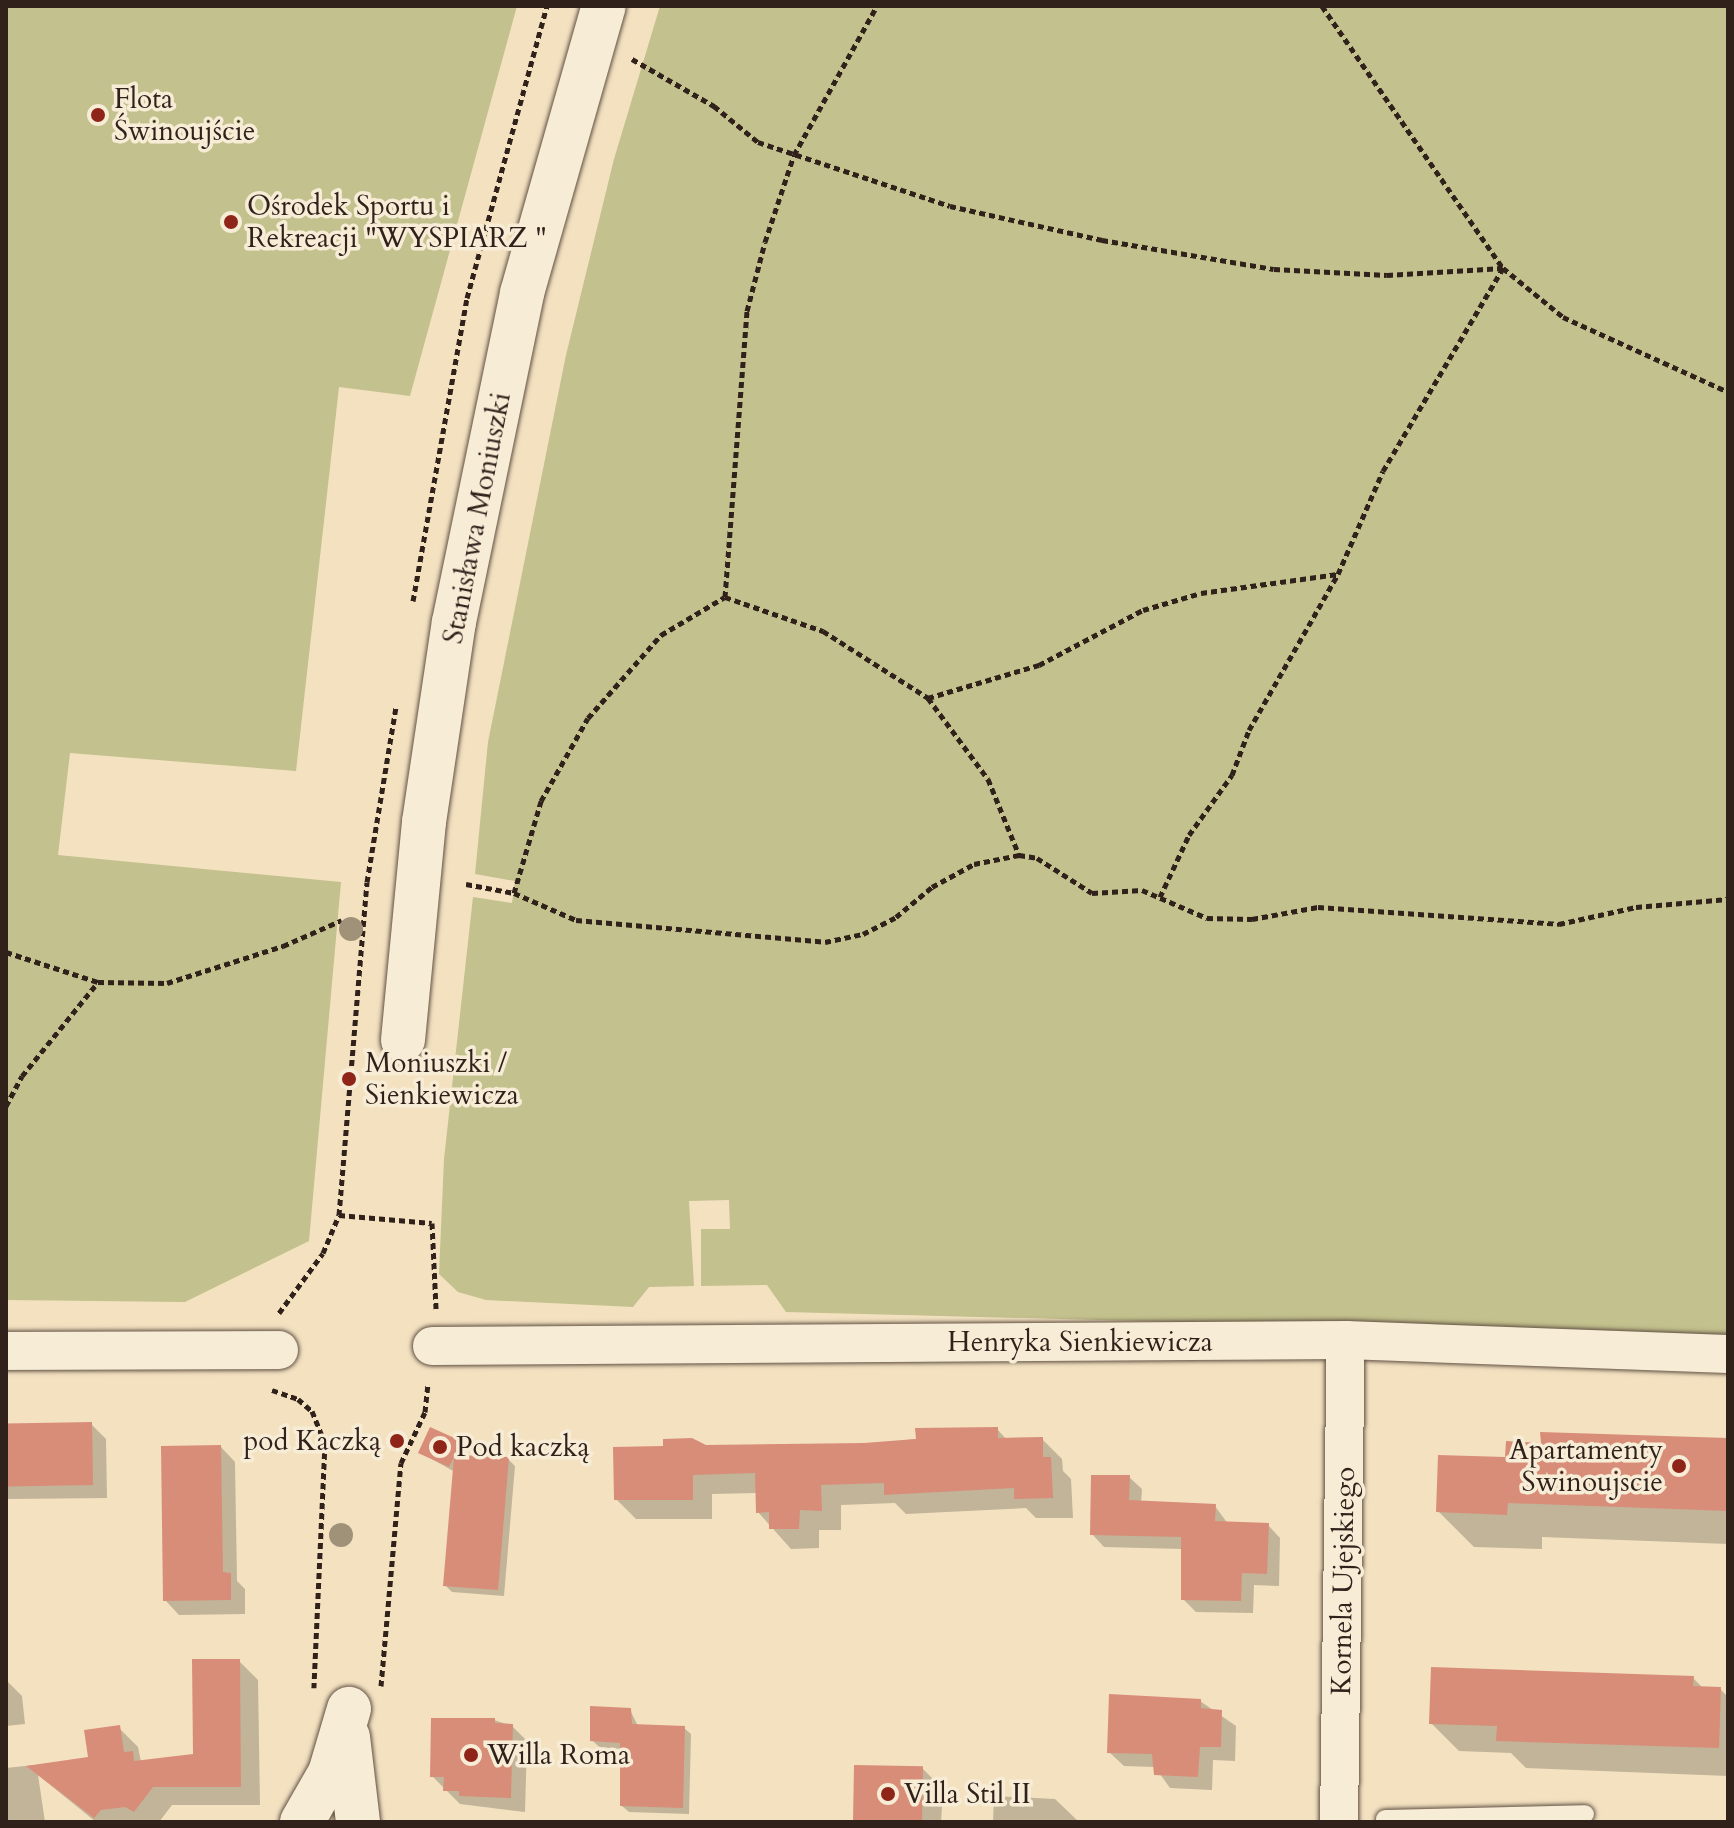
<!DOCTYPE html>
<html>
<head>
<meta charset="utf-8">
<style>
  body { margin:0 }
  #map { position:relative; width:1734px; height:1828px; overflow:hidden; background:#f3e1c0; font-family:Cardo,serif }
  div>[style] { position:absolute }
  .green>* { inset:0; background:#c3c18d }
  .shadow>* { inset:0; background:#0003 }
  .building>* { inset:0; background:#d88d78; transform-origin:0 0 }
  .path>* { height:5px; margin-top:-2.5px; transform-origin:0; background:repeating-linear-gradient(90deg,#30211b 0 6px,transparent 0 10px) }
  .roads { filter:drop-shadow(0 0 2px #615144) drop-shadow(0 0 2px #615144) }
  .service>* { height:18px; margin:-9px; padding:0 9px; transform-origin:9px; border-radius:9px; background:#f7ecd6 }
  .minor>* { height:38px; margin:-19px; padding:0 19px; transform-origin:19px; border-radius:19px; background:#f7ecd6 }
  .tertiary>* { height:44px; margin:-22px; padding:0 22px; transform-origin:22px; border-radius:22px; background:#f7ecd6 }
  .trees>* { width:24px; height:24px; margin:-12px; border-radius:50%; background:#a09278 }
  .dots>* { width:22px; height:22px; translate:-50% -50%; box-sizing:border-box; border:4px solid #f7ecd6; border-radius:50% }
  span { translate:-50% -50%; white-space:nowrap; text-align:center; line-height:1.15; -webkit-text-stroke:7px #f7ecd6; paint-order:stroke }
  .poi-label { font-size:28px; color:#30211b }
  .left { translate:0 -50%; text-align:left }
  .right { translate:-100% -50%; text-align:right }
  .street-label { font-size:28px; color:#30211b }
  .frame { position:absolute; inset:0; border:8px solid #30211b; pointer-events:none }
</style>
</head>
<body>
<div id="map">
  <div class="green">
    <i style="clip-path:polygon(6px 6px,517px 6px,410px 396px,339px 387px,296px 771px,70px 753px,58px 855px,341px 882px,309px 1241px,185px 1302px,6px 1300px)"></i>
    <i style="clip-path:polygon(660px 6px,1728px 6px,1728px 1336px,786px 1312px,767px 1285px,701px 1286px,701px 1229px,730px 1229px,729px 1200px,689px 1201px,694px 1286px,649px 1287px,633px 1307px,486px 1300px,458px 1292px,439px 1274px,444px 1159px,473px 897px,512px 903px,515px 881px,475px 874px,488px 742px,566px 355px,614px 159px)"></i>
  </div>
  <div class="shadow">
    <i style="clip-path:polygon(91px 1424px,106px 1439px,107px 1498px,6px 1499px,6px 1426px)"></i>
    <i style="clip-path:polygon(997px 1429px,1007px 1440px,1042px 1439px,1062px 1459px,1063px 1471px,1071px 1479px,1073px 1518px,1036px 1518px,1026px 1508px,906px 1514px,895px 1503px,841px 1505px,841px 1530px,819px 1530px,819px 1548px,791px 1549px,758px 1512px,757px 1493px,712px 1494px,712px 1519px,636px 1519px,616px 1499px,706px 1447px,865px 1445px)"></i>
    <i style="clip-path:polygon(460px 1442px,466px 1449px,463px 1457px,508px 1459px,515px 1466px,504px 1596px,452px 1592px,445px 1585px,455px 1472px,421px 1453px)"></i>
    <i style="clip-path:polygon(1728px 1443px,1728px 1544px,1542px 1537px,1542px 1549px,1474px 1547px,1438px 1511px,1507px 1459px)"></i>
    <i style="clip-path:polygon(221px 1447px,235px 1462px,237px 1581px,245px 1589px,245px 1614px,179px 1615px,165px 1600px)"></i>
    <i style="clip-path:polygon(1129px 1477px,1142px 1489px,1141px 1503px,1215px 1506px,1228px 1524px,1268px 1525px,1280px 1538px,1279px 1586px,1254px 1585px,1253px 1613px,1196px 1612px,1183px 1599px,1183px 1549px,1104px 1547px,1092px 1534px)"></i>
    <i style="clip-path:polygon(239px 1661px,258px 1680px,260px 1805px,172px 1805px,159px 1822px,96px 1822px,38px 1775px,45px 1822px,6px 1822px,6px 1768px,90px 1759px,119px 1728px,138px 1747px,141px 1762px,195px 1756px)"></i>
    <i style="clip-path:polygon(1693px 1678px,1703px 1688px,1720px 1689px,1728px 1697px,1728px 1776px,1526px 1768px,1511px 1753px,1459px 1751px,1431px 1723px)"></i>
    <i style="clip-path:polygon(6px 1680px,22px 1696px,25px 1724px,6px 1726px)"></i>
    <i style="clip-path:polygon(1200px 1701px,1236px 1726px,1235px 1761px,1213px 1760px,1212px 1790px,1170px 1788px,1155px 1767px,1124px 1766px,1109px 1752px)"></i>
    <i style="clip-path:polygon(630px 1710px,638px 1726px,684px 1728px,691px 1734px,689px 1814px,629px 1812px,622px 1806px,622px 1749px,599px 1747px,592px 1740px)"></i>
    <i style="clip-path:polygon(494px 1720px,512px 1726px,527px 1741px,525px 1812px,460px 1804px,432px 1776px)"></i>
    <i style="clip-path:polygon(922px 1768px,943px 1789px,941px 1822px,854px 1822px)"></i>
    <i style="clip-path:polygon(994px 1796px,1055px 1799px,1079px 1822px,993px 1822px)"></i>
  </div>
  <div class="building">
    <i style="left:92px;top:1422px;width:63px;height:86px;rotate:89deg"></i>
    <i style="clip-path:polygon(430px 1427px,461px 1441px,455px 1455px,509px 1457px,498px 1590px,443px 1586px,454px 1457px,449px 1467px,418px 1453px)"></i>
    <i style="clip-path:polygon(998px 1427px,998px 1438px,1043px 1437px,1043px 1457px,1051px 1457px,1053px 1498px,1014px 1499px,1014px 1488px,884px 1495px,884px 1483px,821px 1485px,822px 1511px,800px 1510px,799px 1529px,769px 1529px,769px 1512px,756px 1513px,755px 1473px,693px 1475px,693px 1500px,614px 1500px,613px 1447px,663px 1446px,663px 1439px,692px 1438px,706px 1445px,864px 1443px,916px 1439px,915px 1428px)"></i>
    <i style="clip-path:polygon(1540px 1432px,1728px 1438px,1728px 1511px,1508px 1503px,1507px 1515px,1436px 1512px,1438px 1455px,1505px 1457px,1506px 1441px,1541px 1443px)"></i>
    <i style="clip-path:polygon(221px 1445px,223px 1572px,231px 1573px,231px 1600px,163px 1601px,161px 1446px)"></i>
    <i style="clip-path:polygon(1091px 1475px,1130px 1475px,1129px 1500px,1216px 1504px,1215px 1521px,1269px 1523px,1267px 1574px,1242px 1573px,1241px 1601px,1181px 1600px,1181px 1537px,1090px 1535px)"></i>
    <i style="clip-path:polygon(192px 1659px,240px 1659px,241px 1787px,153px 1787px,134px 1812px,125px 1807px,101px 1810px,94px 1818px,26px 1766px,88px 1757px,84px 1730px,120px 1725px,124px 1752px,133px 1751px,134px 1761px,193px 1754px)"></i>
    <i style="clip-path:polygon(1431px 1667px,1694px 1676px,1693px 1686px,1721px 1687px,1719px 1748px,1496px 1741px,1497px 1726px,1429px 1724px)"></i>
    <i style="clip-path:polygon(1109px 1694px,1201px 1699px,1201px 1708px,1222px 1710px,1221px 1747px,1200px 1747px,1198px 1777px,1154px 1775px,1152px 1754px,1107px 1753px)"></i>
    <i style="clip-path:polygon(590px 1706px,631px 1708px,632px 1724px,685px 1726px,683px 1808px,620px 1806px,620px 1743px,590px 1741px)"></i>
    <i style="clip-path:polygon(431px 1718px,495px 1718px,495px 1723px,513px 1724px,511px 1798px,459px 1796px,459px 1791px,443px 1791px,444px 1777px,430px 1777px)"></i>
    <i style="left:854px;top:1765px;width:69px;height:57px;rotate:1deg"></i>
  </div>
  <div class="path">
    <i style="left:1322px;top:6px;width:318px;rotate:55.4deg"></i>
    <i style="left:1503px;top:268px;width:77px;rotate:39.2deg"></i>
    <i style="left:1563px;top:317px;width:181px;rotate:24.4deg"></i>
    <i style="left:632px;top:59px;width:95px;rotate:29.8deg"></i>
    <i style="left:714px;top:106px;width:57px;rotate:39.3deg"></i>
    <i style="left:758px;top:142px;width:202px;rotate:18.4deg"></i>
    <i style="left:950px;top:206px;width:156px;rotate:12.6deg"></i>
    <i style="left:1102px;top:240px;width:174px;rotate:9.6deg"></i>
    <i style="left:1274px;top:269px;width:113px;rotate:3deg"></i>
    <i style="left:1387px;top:275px;width:116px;rotate:-3.5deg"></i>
    <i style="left:725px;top:597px;width:104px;rotate:19.1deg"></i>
    <i style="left:823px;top:631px;width:125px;rotate:32.5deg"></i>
    <i style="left:928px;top:698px;width:101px;rotate:53.5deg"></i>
    <i style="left:988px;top:779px;width:82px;rotate:67.8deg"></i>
    <i style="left:413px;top:601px;width:308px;rotate:-79.9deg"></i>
    <i style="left:467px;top:298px;width:303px;rotate:-74.7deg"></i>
    <i style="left:928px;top:698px;width:116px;rotate:-16.6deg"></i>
    <i style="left:1039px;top:665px;width:118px;rotate:-27.9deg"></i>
    <i style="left:1143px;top:610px;width:60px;rotate:-16.3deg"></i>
    <i style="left:1201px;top:593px;width:138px;rotate:-7.9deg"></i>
    <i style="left:466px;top:884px;width:49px;rotate:10.6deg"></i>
    <i style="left:514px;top:893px;width:68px;rotate:23.5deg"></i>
    <i style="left:576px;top:920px;width:250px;rotate:5deg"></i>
    <i style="left:825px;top:942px;width:39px;rotate:-12deg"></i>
    <i style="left:863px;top:934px;width:37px;rotate:-27deg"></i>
    <i style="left:896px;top:917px;width:47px;rotate:-39.8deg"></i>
    <i style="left:932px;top:887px;width:48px;rotate:-28.7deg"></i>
    <i style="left:974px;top:864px;width:46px;rotate:-11.3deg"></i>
    <i style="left:1019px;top:855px;width:18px;rotate:9deg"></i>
    <i style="left:1037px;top:858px;width:65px;rotate:32.5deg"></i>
    <i style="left:1092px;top:893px;width:50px;rotate:-3.4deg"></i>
    <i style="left:1142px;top:890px;width:71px;rotate:23.3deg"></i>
    <i style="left:1207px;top:918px;width:45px;rotate:1.3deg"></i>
    <i style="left:1252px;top:919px;width:67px;rotate:-10.3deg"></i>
    <i style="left:1318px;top:907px;width:242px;rotate:4deg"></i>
    <i style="left:1559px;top:924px;width:79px;rotate:-12.4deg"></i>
    <i style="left:1636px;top:907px;width:92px;rotate:-5deg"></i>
    <i style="left:514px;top:893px;width:96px;rotate:-73.6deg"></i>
    <i style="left:541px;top:801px;width:95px;rotate:-60.5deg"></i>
    <i style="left:588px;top:718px;width:111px;rotate:-48.7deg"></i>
    <i style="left:661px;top:635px;width:74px;rotate:-30.7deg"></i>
    <i style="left:725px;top:597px;width:287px;rotate:-85.6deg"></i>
    <i style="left:747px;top:311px;width:71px;rotate:-75.4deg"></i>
    <i style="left:765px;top:242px;width:92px;rotate:-71.6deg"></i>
    <i style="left:794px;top:155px;width:171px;rotate:-60.9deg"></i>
    <i style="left:1160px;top:897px;width:68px;rotate:-64.9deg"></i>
    <i style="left:1189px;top:835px;width:74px;rotate:-54.4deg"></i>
    <i style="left:1232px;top:775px;width:48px;rotate:-69.3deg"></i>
    <i style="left:1249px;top:730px;width:180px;rotate:-60.3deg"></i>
    <i style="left:1338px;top:574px;width:112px;rotate:-66.4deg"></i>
    <i style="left:1383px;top:471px;width:236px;rotate:-59.4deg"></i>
    <i style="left:6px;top:952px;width:97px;rotate:18.1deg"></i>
    <i style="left:98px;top:982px;width:69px;rotate:0.8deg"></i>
    <i style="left:167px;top:983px;width:122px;rotate:-17.7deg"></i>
    <i style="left:283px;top:946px;width:64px;rotate:-23.8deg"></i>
    <i style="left:6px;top:1106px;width:34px;rotate:-62deg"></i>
    <i style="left:22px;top:1076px;width:121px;rotate:-51deg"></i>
    <i style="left:339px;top:1215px;width:93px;rotate:4.9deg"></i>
    <i style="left:432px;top:1223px;width:86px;rotate:87.3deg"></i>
    <i style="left:279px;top:1313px;width:74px;rotate:-53.7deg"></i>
    <i style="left:323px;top:1253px;width:41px;rotate:-67.2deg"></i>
    <i style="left:339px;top:1215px;width:334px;rotate:-85.2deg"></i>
    <i style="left:367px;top:882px;width:178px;rotate:-80.6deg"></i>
    <i style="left:272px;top:1390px;width:28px;rotate:19deg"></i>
    <i style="left:298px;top:1399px;width:18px;rotate:41deg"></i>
    <i style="left:312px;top:1411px;width:35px;rotate:68deg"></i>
    <i style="left:325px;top:1443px;width:245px;rotate:92.6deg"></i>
    <i style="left:381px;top:1686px;width:224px;rotate:-84.9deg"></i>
    <i style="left:401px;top:1463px;width:56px;rotate:-64.8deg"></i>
    <i style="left:425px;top:1412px;width:29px;rotate:-84deg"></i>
  </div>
  <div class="roads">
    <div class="service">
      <i style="left:1385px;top:1819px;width:200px;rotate:-1.4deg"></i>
    </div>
    <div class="minor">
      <i style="left:432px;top:1346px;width:914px;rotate:-0.38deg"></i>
      <i style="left:1346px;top:1340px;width:382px;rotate:2.1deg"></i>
      <i style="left:6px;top:1351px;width:273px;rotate:-0.2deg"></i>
      <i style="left:1339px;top:1822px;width:482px;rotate:-89.2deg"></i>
    </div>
    <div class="tertiary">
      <i style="left:403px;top:1040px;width:219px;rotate:-84.5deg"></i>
      <i style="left:424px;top:822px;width:202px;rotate:-81.5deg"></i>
      <i style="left:454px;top:622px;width:336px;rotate:-78.3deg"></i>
      <i style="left:522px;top:293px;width:298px;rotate:-74.1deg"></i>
      <i style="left:348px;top:1737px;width:86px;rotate:83.3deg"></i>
      <i style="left:302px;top:1822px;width:56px;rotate:-60.3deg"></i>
      <i style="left:330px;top:1773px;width:67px;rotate:-73.5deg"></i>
    </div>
  </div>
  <div class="trees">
    <i style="left:351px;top:929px"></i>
    <i style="left:341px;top:1535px"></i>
  </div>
  <div class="dots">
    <i style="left:98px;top:115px;background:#8f2418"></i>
    <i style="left:231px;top:222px;background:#8f2418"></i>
    <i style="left:349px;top:1079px;background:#8f2418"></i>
    <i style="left:397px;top:1441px;background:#8f2418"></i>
    <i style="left:440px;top:1447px;background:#8f2418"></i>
    <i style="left:1679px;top:1466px;background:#8f2418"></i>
    <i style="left:471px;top:1755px;background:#8f2418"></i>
    <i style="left:888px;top:1794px;background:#8f2418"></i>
  </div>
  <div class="poi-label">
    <span class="left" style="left:114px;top:115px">Flota<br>Świnoujście</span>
    <span class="left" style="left:247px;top:222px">Ośrodek Sportu i<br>Rekreacji "WYSPIARZ "</span>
    <span class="left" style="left:365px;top:1079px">Moniuszki /<br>Sienkiewicza</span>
    <span class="right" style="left:381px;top:1441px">pod Kaczką</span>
    <span class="left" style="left:456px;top:1447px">Pod kaczką</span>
    <span class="right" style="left:1663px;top:1466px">Apartamenty<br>Swinoujscie</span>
    <span class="left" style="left:487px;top:1755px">Willa Roma</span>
    <span class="left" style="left:904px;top:1794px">Villa Stil II</span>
  </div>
  <div class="street-label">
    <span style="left:477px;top:518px;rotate:-79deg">Stanisława Moniuszki</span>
    <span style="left:1080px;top:1342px">Henryka Sienkiewicza</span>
    <span style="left:1343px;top:1581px;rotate:-89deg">Kornela Ujejskiego</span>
  </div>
  <div class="frame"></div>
</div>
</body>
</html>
